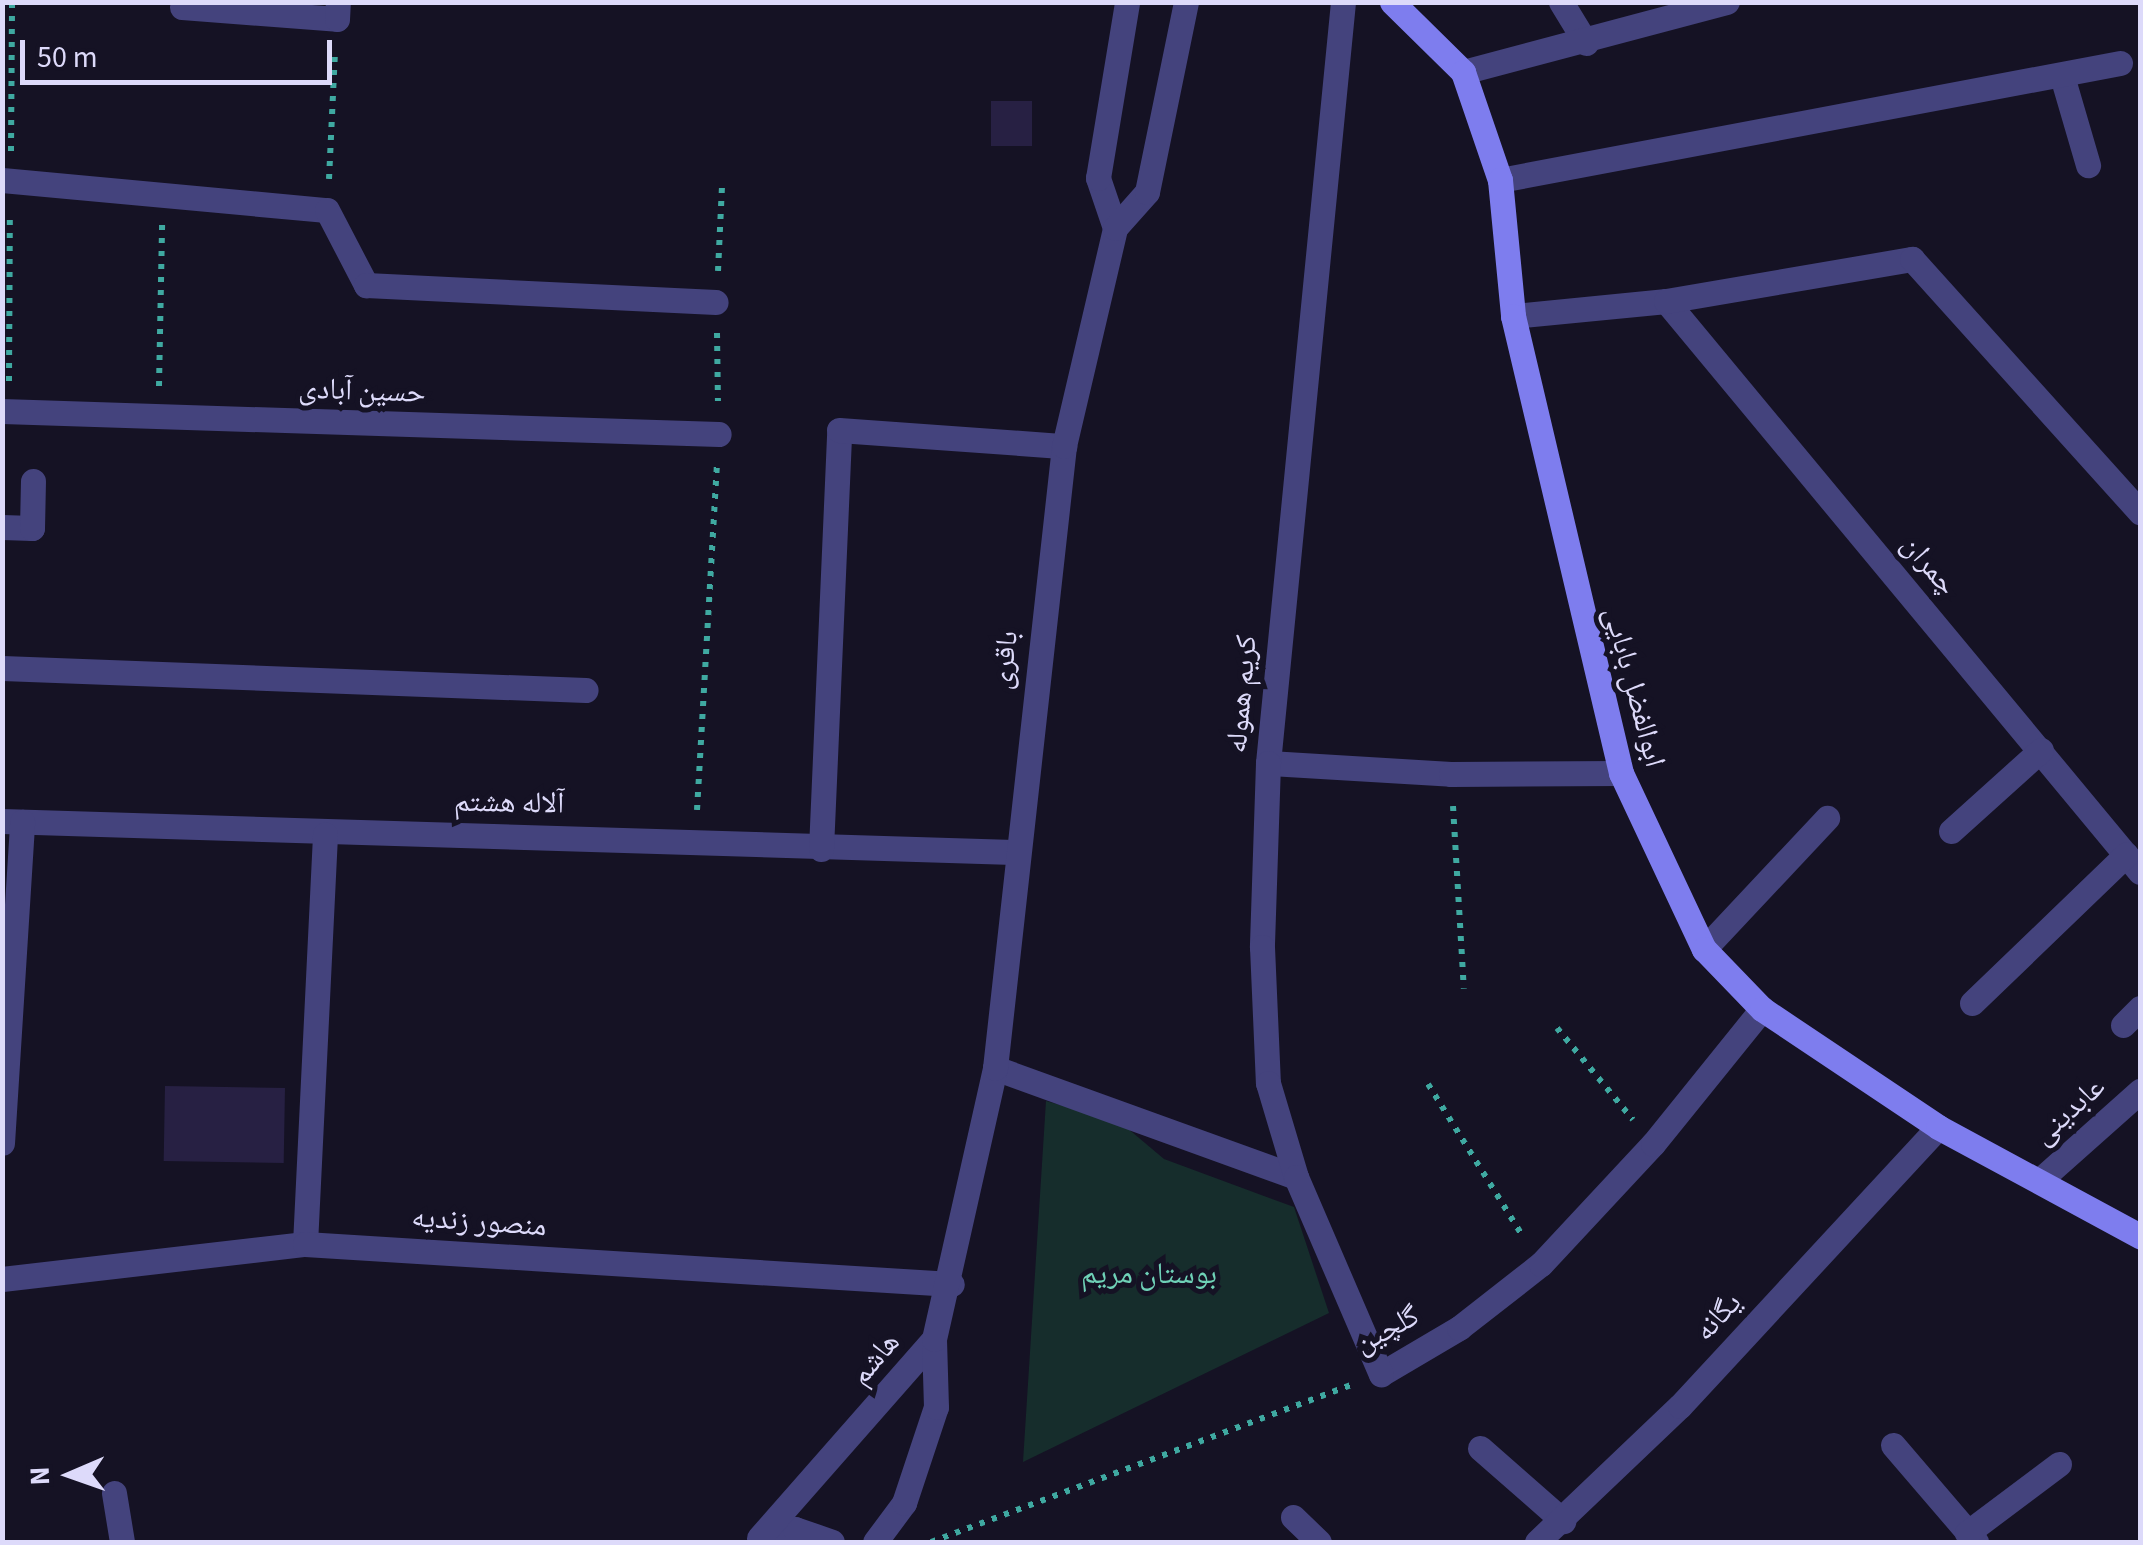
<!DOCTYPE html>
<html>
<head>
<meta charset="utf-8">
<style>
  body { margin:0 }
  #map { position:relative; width:2143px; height:1545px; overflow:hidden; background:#151224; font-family:"Source Sans 3","Noto Naskh Arabic",sans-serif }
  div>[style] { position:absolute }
  .green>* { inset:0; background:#162d2c }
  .building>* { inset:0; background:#272043; transform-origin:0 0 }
  .path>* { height:6px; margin-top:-3px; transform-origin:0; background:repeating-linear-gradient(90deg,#3fa9a1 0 5px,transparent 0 13px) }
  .minor>* { height:25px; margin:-12.5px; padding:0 12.5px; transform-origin:12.5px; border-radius:12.5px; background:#44437d }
  .tertiary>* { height:25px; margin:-12.5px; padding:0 12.5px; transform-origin:12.5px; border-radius:12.5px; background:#44437d }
  .secondary>* { height:25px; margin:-12.5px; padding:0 12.5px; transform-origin:12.5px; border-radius:12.5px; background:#7e7dee }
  span { translate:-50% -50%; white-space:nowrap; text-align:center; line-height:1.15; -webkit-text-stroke:10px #151224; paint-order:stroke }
  .street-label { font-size:30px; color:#dddafa }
  .park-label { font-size:30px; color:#6fd1b7 }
  .frame { position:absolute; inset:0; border:5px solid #dddafa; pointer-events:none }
  .north { position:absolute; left:20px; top:1425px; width:100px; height:100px; -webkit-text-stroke:8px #151224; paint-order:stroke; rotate:268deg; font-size:28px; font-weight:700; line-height:40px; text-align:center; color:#dddafa }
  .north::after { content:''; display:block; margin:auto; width:35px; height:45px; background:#dddafa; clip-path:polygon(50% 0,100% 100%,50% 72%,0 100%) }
  .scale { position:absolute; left:20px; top:40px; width:312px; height:45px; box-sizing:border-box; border:5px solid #dddafa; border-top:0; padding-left:12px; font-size:30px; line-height:35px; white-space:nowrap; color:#dddafa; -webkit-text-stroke:8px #151224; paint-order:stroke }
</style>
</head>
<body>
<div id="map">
  <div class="green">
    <i style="clip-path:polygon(1046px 1101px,1120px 1122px,1164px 1159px,1294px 1207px,1329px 1313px,1023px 1462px)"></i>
  </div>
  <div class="building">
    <i style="left:991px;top:101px;width:41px;height:45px"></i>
    <i style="left:165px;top:1086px;width:120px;height:75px;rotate:1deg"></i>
  </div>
  <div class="path">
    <i style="left:11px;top:151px;width:149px;rotate:-89.6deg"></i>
    <i style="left:329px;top:179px;width:127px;rotate:-87.3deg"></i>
    <i style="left:718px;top:271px;width:84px;rotate:-87.3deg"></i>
    <i style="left:717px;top:333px;width:68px;rotate:89.2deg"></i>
    <i style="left:9px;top:381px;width:167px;rotate:-89.7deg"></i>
    <i style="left:159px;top:386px;width:162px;rotate:-88.9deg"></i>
    <i style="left:1453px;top:806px;width:183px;rotate:86.6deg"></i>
    <i style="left:697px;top:810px;width:348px;rotate:-86.7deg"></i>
    <i style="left:1557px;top:1028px;width:119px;rotate:50.4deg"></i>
    <i style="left:1428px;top:1084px;width:181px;rotate:58.1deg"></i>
    <i style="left:931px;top:1542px;width:448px;rotate:-20.5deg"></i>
  </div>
  <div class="minor">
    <i style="left:1561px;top:2px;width:48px;rotate:58.6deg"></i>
    <i style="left:182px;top:7px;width:155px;rotate:4.4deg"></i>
    <i style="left:337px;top:19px;width:17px;rotate:-87deg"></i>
    <i style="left:2062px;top:76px;width:93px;rotate:73.7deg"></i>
    <i style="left:2px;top:180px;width:326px;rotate:5.3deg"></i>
    <i style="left:327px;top:210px;width:85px;rotate:62.5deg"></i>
    <i style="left:366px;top:285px;width:350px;rotate:2.8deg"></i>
    <i style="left:1500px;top:180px;width:631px;rotate:-10.69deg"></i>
    <i style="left:1666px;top:301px;width:742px;rotate:50.3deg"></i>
    <i style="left:1513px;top:316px;width:154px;rotate:-5.6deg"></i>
    <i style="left:1666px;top:301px;width:250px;rotate:-9.7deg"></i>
    <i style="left:1912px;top:259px;width:341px;rotate:48deg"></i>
    <i style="left:2px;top:411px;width:717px;rotate:1.84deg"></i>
    <i style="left:2px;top:527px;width:30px;rotate:2deg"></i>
    <i style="left:32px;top:528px;width:47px;rotate:-88.8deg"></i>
    <i style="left:2px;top:668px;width:584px;rotate:2.16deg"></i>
    <i style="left:1268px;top:763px;width:183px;rotate:3.4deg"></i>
    <i style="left:1451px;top:774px;width:170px;rotate:-0.3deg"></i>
    <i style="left:2px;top:821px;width:1012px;rotate:1.75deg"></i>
    <i style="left:1951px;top:831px;width:121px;rotate:-42deg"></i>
    <i style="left:821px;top:849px;width:419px;rotate:-87.5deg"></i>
    <i style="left:839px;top:430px;width:226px;rotate:4.1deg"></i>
    <i style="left:1704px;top:949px;width:180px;rotate:-46.8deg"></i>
    <i style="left:1972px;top:1003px;width:214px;rotate:-43.9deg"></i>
    <i style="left:2123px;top:1025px;width:24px;rotate:-45deg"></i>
    <i style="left:995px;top:1068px;width:320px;rotate:19.9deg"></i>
    <i style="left:2px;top:1143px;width:322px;rotate:-86.4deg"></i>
    <i style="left:305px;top:1244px;width:410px;rotate:-87.2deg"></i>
    <i style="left:2px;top:1279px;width:305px;rotate:-6.6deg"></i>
    <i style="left:305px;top:1244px;width:648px;rotate:3.54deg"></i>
    <i style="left:1381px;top:1374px;width:91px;rotate:-30.5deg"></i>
    <i style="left:1459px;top:1328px;width:104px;rotate:-38deg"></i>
    <i style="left:1541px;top:1264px;width:164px;rotate:-47deg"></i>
    <i style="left:1653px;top:1144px;width:174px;rotate:-51.1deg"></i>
    <i style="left:1893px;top:1445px;width:128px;rotate:49.4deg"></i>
    <i style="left:1480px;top:1448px;width:111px;rotate:41.3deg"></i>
    <i style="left:114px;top:1493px;width:50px;rotate:80.7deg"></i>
    <i style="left:1293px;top:1517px;width:36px;rotate:44deg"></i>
    <i style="left:1967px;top:1533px;width:115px;rotate:-36.9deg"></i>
  </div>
  <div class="tertiary">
    <i style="left:1343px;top:2px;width:765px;rotate:95.63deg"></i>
    <i style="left:1268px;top:763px;width:184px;rotate:91.9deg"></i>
    <i style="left:1262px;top:947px;width:136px;rotate:87.5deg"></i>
    <i style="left:1268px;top:1083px;width:98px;rotate:73.4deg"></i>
    <i style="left:1296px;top:1177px;width:215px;rotate:66.7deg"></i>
    <i style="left:1463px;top:72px;width:273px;rotate:-14.9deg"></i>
    <i style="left:1115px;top:228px;width:53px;rotate:-108.8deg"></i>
    <i style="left:1098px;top:178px;width:178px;rotate:-80.6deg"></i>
    <i style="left:2040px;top:1180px;width:134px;rotate:-41.7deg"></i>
    <i style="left:761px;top:1537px;width:35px;rotate:-13deg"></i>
    <i style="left:795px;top:1529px;width:39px;rotate:19deg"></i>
    <i style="left:759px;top:1538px;width:265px;rotate:-48.7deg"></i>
    <i style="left:875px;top:1542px;width:49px;rotate:-53.4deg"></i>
    <i style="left:904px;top:1503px;width:101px;rotate:-71.6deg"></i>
    <i style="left:936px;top:1407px;width:68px;rotate:-91.7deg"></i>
    <i style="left:934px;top:1339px;width:278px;rotate:-77.3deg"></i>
    <i style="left:995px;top:1068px;width:626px;rotate:-83.67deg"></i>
    <i style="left:1064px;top:446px;width:224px;rotate:-76.8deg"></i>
    <i style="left:1115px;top:228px;width:48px;rotate:-48.4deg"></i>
    <i style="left:1147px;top:192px;width:194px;rotate:-78.4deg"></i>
    <i style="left:1537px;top:1542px;width:197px;rotate:-43.6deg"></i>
    <i style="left:1680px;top:1406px;width:380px;rotate:-47.2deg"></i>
  </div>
  <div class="secondary">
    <i style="left:1392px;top:2px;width:100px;rotate:44.6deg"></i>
    <i style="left:1463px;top:72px;width:114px;rotate:71.1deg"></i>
    <i style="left:1500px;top:180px;width:137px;rotate:84.5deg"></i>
    <i style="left:1513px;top:316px;width:470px;rotate:76.7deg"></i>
    <i style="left:1621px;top:773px;width:195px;rotate:64.8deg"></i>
    <i style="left:1704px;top:949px;width:83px;rotate:46deg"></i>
    <i style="left:1762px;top:1009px;width:212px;rotate:33.8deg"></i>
    <i style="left:1938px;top:1127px;width:230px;rotate:28.4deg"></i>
  </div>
  <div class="street-label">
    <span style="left:362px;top:391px;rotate:2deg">حسین آبادی</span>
    <span style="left:1929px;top:565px;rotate:50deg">چمران</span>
    <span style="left:1005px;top:660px;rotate:-83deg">باقری</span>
    <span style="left:1634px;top:687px;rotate:75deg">ابوالفضل بابایی</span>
    <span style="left:1242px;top:694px;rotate:-85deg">کریم هموله</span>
    <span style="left:509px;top:803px;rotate:1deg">آلاله هشتم</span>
    <span style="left:2069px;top:1111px;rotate:-42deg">عابدینی</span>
    <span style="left:479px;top:1222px;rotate:4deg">منصور زندیه</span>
    <span style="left:1718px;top:1317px;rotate:-47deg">یگانه</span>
    <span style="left:1387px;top:1330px;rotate:-28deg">گلچین</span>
    <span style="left:875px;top:1359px;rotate:-50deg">هاشم</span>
  </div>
  <div class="park-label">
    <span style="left:1149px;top:1274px">بوستان مریم</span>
  </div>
  <div class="frame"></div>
  <div class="north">N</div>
  <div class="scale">50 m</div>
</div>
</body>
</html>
